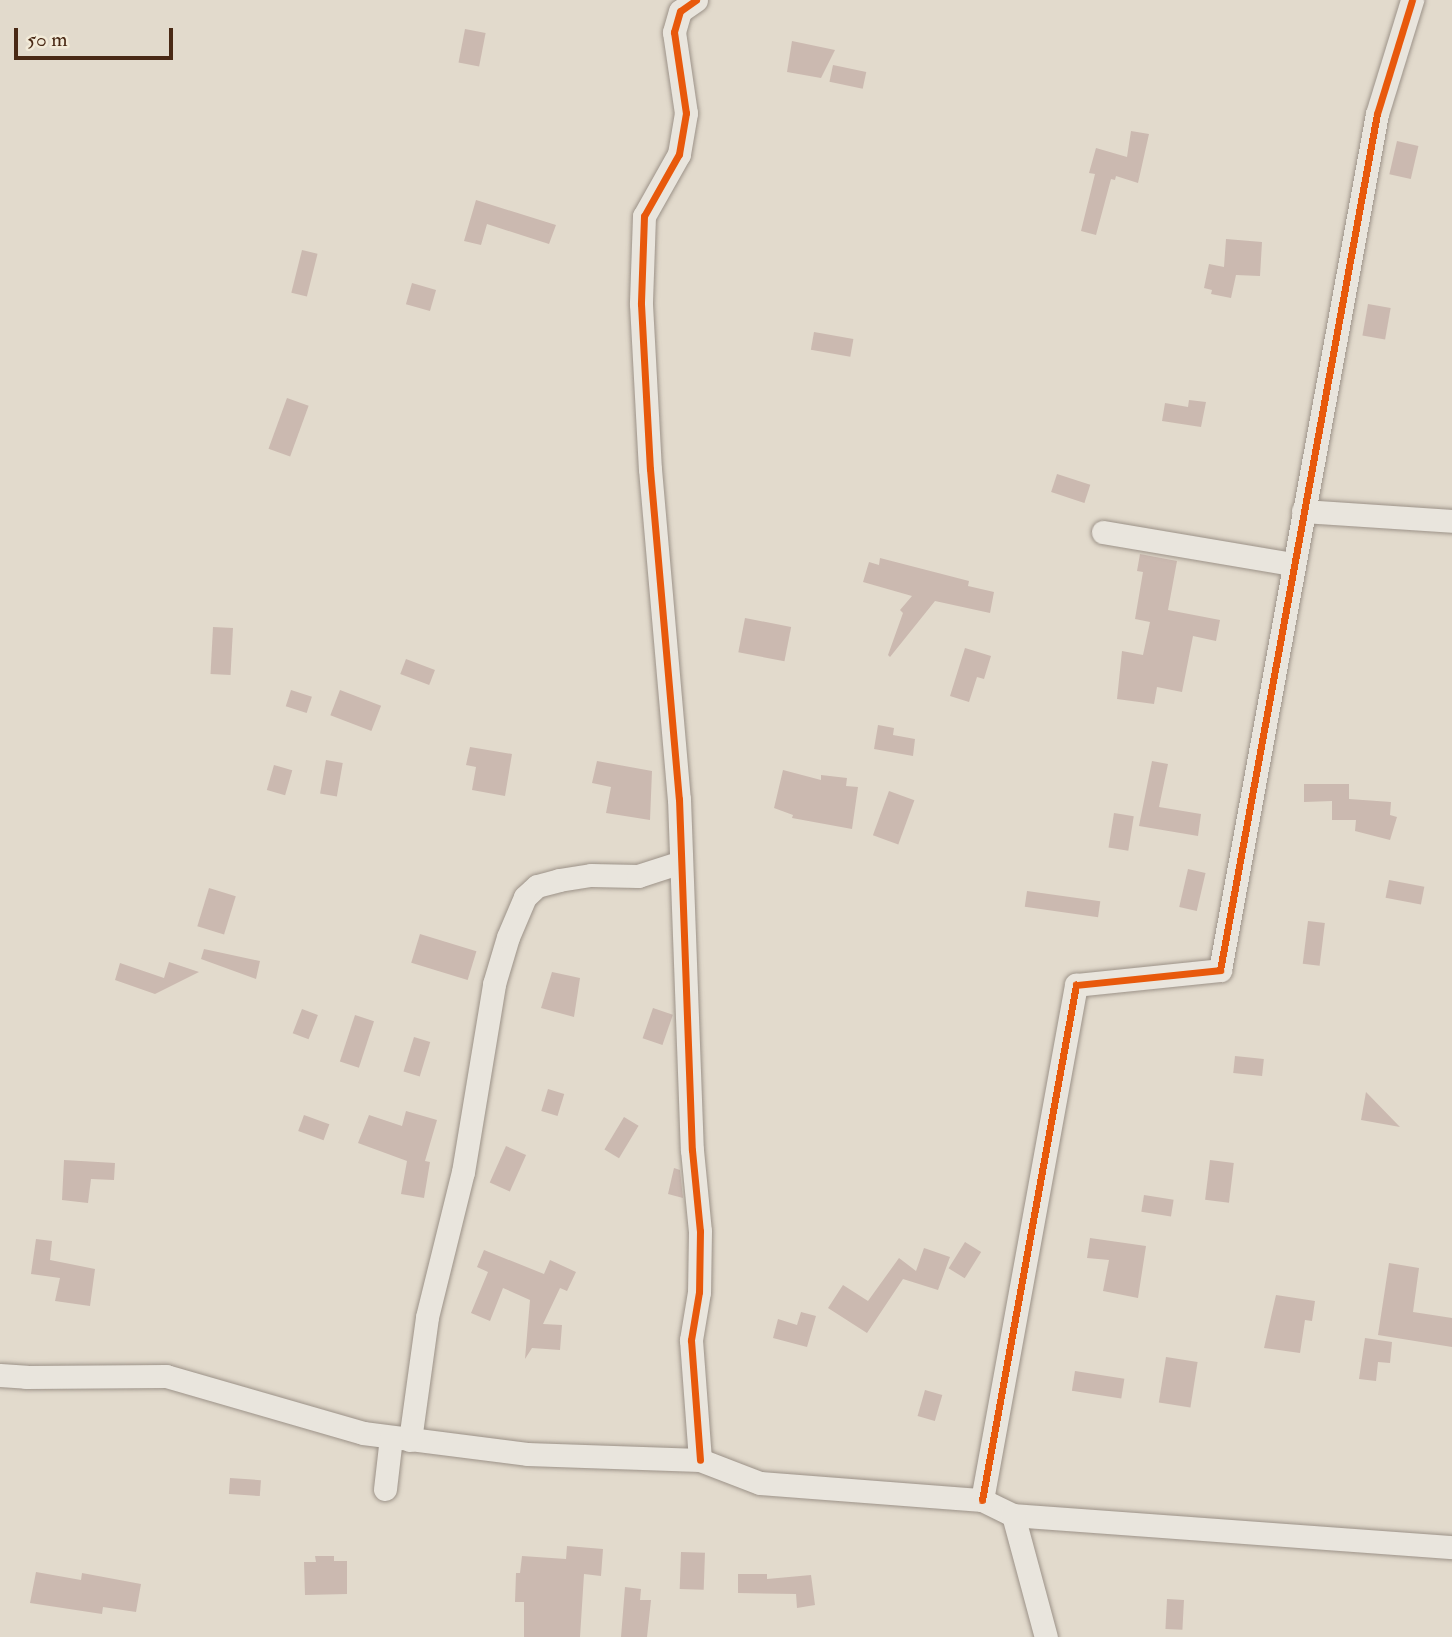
<!DOCTYPE html>
<html>
<head>
<meta charset="utf-8">
<style>
  body { margin:0 }
  #map { position:relative; width:1452px; height:1637px; overflow:hidden; background:#e2dacc; font-family:"IM FELL Double Pica",serif }
  div>[style] { position:absolute }
  .building>* { inset:0; background:#cbb9b0; transform-origin:0 0 }
  .roads { filter:drop-shadow(0 0 2px #9c9288) drop-shadow(0 0 2px #9c9288) }
  .minor>* { height:23px; margin:-11.5px; padding:0 11.5px; transform-origin:11.5px; border-radius:11.5px; background:#e9e5dd }
  .cycleway>* { height:7px; margin:-3.5px; padding:0 3.5px; transform-origin:3.5px; border-radius:3.5px; background:#e8590c }
  span { translate:-50% -50%; white-space:nowrap; text-align:center; line-height:1.15; -webkit-text-stroke:7px #f2ead8; paint-order:stroke }
  .scale { position:absolute; left:14px; top:28px; width:159px; height:32px; box-sizing:border-box; border:4px solid #492915; border-top:0; padding-left:9px; font-size:21px; line-height:24px; white-space:nowrap; color:#492915; -webkit-text-stroke:5px #f2ead8; paint-order:stroke }
</style>
</head>
<body>
<div id="map">
  <div class="building">
    <i style="left:465px;top:29px;width:21px;height:34px;rotate:11deg"></i>
    <i style="clip-path:polygon(792px 41px,835px 50px,821px 78px,787px 72px)"></i>
    <i style="left:833px;top:65px;width:34px;height:17px;rotate:12deg"></i>
    <i style="clip-path:polygon(1131px 131px,1149px 134px,1138px 183px,1116px 176px,1115px 180px,1111px 179px,1096px 235px,1081px 231px,1095px 174px,1089px 173px,1096px 148px,1127px 157px)"></i>
    <i style="left:1397px;top:141px;width:22px;height:34px;rotate:13deg"></i>
    <i style="clip-path:polygon(476px 200px,556px 225px,549px 244px,487px 224px,481px 245px,464px 241px)"></i>
    <i style="clip-path:polygon(1226px 239px,1262px 242px,1260px 276px,1236px 275px,1231px 298px,1211px 294px,1212px 290px,1204px 288px,1209px 264px,1224px 267px)"></i>
    <i style="left:302px;top:250px;width:16px;height:44px;rotate:14deg"></i>
    <i style="left:412px;top:283px;width:25px;height:22px;rotate:16deg"></i>
    <i style="left:1368px;top:304px;width:23px;height:32px;rotate:10deg"></i>
    <i style="left:814px;top:332px;width:40px;height:18px;rotate:10deg"></i>
    <i style="left:287px;top:398px;width:23px;height:54px;rotate:20deg"></i>
    <i style="clip-path:polygon(1189px 400px,1206px 402px,1201px 427px,1162px 421px,1165px 403px,1188px 407px)"></i>
    <i style="left:1057px;top:474px;width:35px;height:19px;rotate:18deg"></i>
    <i style="clip-path:polygon(1140px 554px,1177px 561px,1168px 610px,1220px 620px,1216px 641px,1193px 636px,1182px 692px,1157px 687px,1154px 704px,1117px 699px,1122px 651px,1143px 655px,1150px 622px,1135px 619px,1143px 572px,1137px 571px)"></i>
    <i style="clip-path:polygon(880px 558px,969px 581px,968px 586px,994px 592px,990px 613px,935px 601px,890px 657px,888px 655px,903px 613px,900px 610px,912px 596px,863px 582px,869px 562px,879px 565px)"></i>
    <i style="left:745px;top:618px;width:47px;height:35px;rotate:11deg"></i>
    <i style="left:213px;top:627px;width:20px;height:47px;rotate:3deg"></i>
    <i style="clip-path:polygon(965px 648px,991px 656px,984px 679px,977px 677px,969px 702px,950px 696px)"></i>
    <i style="left:406px;top:659px;width:31px;height:16px;rotate:21deg"></i>
    <i style="left:291px;top:690px;width:22px;height:17px;rotate:18deg"></i>
    <i style="left:340px;top:690px;width:44px;height:27px;rotate:21deg"></i>
    <i style="clip-path:polygon(878px 725px,894px 728px,893px 735px,915px 739px,913px 756px,874px 749px)"></i>
    <i style="clip-path:polygon(470px 747px,512px 754px,505px 796px,472px 790px,476px 767px,466px 765px)"></i>
    <i style="left:326px;top:760px;width:17px;height:34px;rotate:10deg"></i>
    <i style="clip-path:polygon(597px 761px,652px 771px,650px 820px,606px 813px,611px 787px,592px 783px)"></i>
    <i style="clip-path:polygon(1152px 761px,1168px 764px,1159px 807px,1201px 814px,1198px 836px,1139px 826px)"></i>
    <i style="left:274px;top:765px;width:19px;height:26px;rotate:16deg"></i>
    <i style="clip-path:polygon(783px 770px,821px 780px,821px 775px,847px 778px,846px 786px,858px 787px,852px 829px,792px 818px,793px 815px,774px 808px)"></i>
    <i style="clip-path:polygon(1304px 784px,1349px 784px,1349px 799px,1391px 802px,1390px 815px,1397px 817px,1390px 840px,1355px 831px,1356px 820px,1332px 820px,1332px 801px,1304px 802px)"></i>
    <i style="left:889px;top:791px;width:27px;height:47px;rotate:20deg"></i>
    <i style="left:1114px;top:813px;width:20px;height:35px;rotate:9deg"></i>
    <i style="left:1188px;top:869px;width:18px;height:39px;rotate:13deg"></i>
    <i style="left:1389px;top:880px;width:36px;height:18px;rotate:11deg"></i>
    <i style="left:209px;top:888px;width:28px;height:40px;rotate:17deg"></i>
    <i style="left:1027px;top:891px;width:74px;height:16px;rotate:8deg"></i>
    <i style="left:1308px;top:921px;width:17px;height:43px;rotate:7deg"></i>
    <i style="left:420px;top:934px;width:59px;height:30px;rotate:17deg"></i>
    <i style="clip-path:polygon(204px 949px,260px 961px,256px 979px,201px 959px)"></i>
    <i style="clip-path:polygon(169px 962px,199px 972px,155px 994px,115px 980px,120px 963px,164px 978px)"></i>
    <i style="clip-path:polygon(552px 972px,580px 978px,574px 1017px,541px 1008px)"></i>
    <i style="left:653px;top:1008px;width:21px;height:32px;rotate:19deg"></i>
    <i style="left:302px;top:1009px;width:17px;height:26px;rotate:21deg"></i>
    <i style="left:355px;top:1015px;width:20px;height:49px;rotate:18deg"></i>
    <i style="left:414px;top:1037px;width:17px;height:36px;rotate:17deg"></i>
    <i style="left:1235px;top:1056px;width:29px;height:17px;rotate:6deg"></i>
    <i style="left:548px;top:1089px;width:17px;height:23px;rotate:17deg"></i>
    <i style="clip-path:polygon(1366px 1092px,1400px 1127px,1361px 1120px)"></i>
    <i style="clip-path:polygon(406px 1111px,437px 1120px,425px 1161px,430px 1162px,424px 1198px,401px 1194px,407px 1161px,358px 1143px,369px 1115px,402px 1126px)"></i>
    <i style="left:304px;top:1115px;width:27px;height:17px;rotate:20deg"></i>
    <i style="left:624px;top:1117px;width:17px;height:38px;rotate:31deg"></i>
    <i style="left:506px;top:1146px;width:22px;height:40px;rotate:24deg"></i>
    <i style="clip-path:polygon(64px 1160px,115px 1163px,114px 1180px,91px 1179px,88px 1203px,62px 1200px)"></i>
    <i style="left:1210px;top:1160px;width:24px;height:40px;rotate:7deg"></i>
    <i style="clip-path:polygon(674px 1168px,680px 1170px,683px 1198px,668px 1194px)"></i>
    <i style="left:1144px;top:1195px;width:30px;height:17px;rotate:9deg"></i>
    <i style="clip-path:polygon(1090px 1238px,1146px 1246px,1138px 1298px,1103px 1291px,1109px 1260px,1087px 1258px)"></i>
    <i style="clip-path:polygon(36px 1239px,52px 1241px,50px 1260px,95px 1269px,90px 1306px,55px 1301px,60px 1278px,31px 1274px)"></i>
    <i style="left:965px;top:1242px;width:19px;height:31px;rotate:32deg"></i>
    <i style="clip-path:polygon(924px 1248px,950px 1257px,938px 1290px,903px 1279px,867px 1333px,828px 1308px,843px 1285px,868px 1301px,899px 1258px,916px 1271px)"></i>
    <i style="clip-path:polygon(484px 1250px,544px 1274px,550px 1260px,576px 1272px,567px 1291px,560px 1288px,543px 1324px,562px 1325px,560px 1350px,532px 1348px,525px 1359px,530px 1300px,503px 1288px,490px 1321px,471px 1313px,488px 1272px,477px 1267px)"></i>
    <i style="clip-path:polygon(1389px 1263px,1419px 1268px,1413px 1312px,1452px 1318px,1452px 1347px,1378px 1335px)"></i>
    <i style="clip-path:polygon(1276px 1295px,1315px 1301px,1312px 1321px,1305px 1320px,1300px 1353px,1264px 1348px)"></i>
    <i style="clip-path:polygon(801px 1312px,816px 1316px,807px 1347px,773px 1338px,778px 1319px,797px 1325px)"></i>
    <i style="clip-path:polygon(1365px 1338px,1392px 1342px,1390px 1363px,1378px 1362px,1376px 1381px,1359px 1379px)"></i>
    <i style="left:1166px;top:1357px;width:32px;height:46px;rotate:9deg"></i>
    <i style="left:1075px;top:1371px;width:50px;height:20px;rotate:9deg"></i>
    <i style="left:925px;top:1390px;width:18px;height:27px;rotate:16deg"></i>
    <i style="left:230px;top:1478px;width:31px;height:16px;rotate:4deg"></i>
    <i style="clip-path:polygon(567px 1546px,603px 1549px,601px 1576px,584px 1574px,580px 1637px,524px 1637px,524px 1602px,515px 1602px,516px 1573px,520px 1573px,522px 1556px,566px 1559px)"></i>
    <i style="left:681px;top:1552px;width:24px;height:37px;rotate:2deg"></i>
    <i style="clip-path:polygon(315px 1556px,334px 1556px,334px 1561px,347px 1561px,347px 1594px,305px 1595px,304px 1562px,316px 1562px)"></i>
    <i style="clip-path:polygon(36px 1572px,81px 1580px,82px 1573px,141px 1584px,136px 1612px,103px 1607px,102px 1614px,30px 1603px)"></i>
    <i style="clip-path:polygon(738px 1574px,767px 1574px,767px 1579px,811px 1575px,815px 1605px,797px 1608px,796px 1594px,738px 1593px)"></i>
    <i style="clip-path:polygon(625px 1587px,641px 1589px,640px 1600px,651px 1600px,647px 1637px,621px 1637px)"></i>
    <i style="left:1167px;top:1599px;width:17px;height:30px;rotate:3deg"></i>
  </div>
  <div class="roads">
    <div class="minor">
      <i style="left:696px;top:0;width:19px;rotate:145deg"></i>
      <i style="left:680px;top:11px;width:22px;rotate:106deg"></i>
      <i style="left:674px;top:32px;width:82px;rotate:81.6deg"></i>
      <i style="left:686px;top:113px;width:42px;rotate:99.7deg"></i>
      <i style="left:679px;top:154px;width:71px;rotate:119.4deg"></i>
      <i style="left:644px;top:216px;width:88px;rotate:92deg"></i>
      <i style="left:641px;top:304px;width:165px;rotate:86.9deg"></i>
      <i style="left:650px;top:469px;width:331px;rotate:85deg"></i>
      <i style="left:679px;top:799px;width:351px;rotate:87.9deg"></i>
      <i style="left:692px;top:1150px;width:81px;rotate:84.4deg"></i>
      <i style="left:700px;top:1231px;width:61px;rotate:90.9deg"></i>
      <i style="left:699px;top:1292px;width:49px;rotate:99.5deg"></i>
      <i style="left:691px;top:1340px;width:120px;rotate:85.7deg"></i>
      <i style="left:1303px;top:511px;width:149px;rotate:3.8deg"></i>
      <i style="left:1103px;top:532px;width:193px;rotate:9.6deg"></i>
      <i style="left:0;top:1375px;width:26px;rotate:4deg"></i>
      <i style="left:26px;top:1377px;width:140px;rotate:-0.4deg"></i>
      <i style="left:166px;top:1376px;width:205px;rotate:16.1deg"></i>
      <i style="left:363px;top:1433px;width:165px;rotate:7.3deg"></i>
      <i style="left:527px;top:1454px;width:173px;rotate:2deg"></i>
      <i style="left:700px;top:1460px;width:64px;rotate:21deg"></i>
      <i style="left:760px;top:1483px;width:223px;rotate:4.4deg"></i>
      <i style="left:982px;top:1500px;width:34px;rotate:26deg"></i>
      <i style="left:1013px;top:1515px;width:440px;rotate:4.2deg"></i>
      <i style="left:410px;top:1440px;width:124px;rotate:-82.1deg"></i>
      <i style="left:427px;top:1317px;width:149px;rotate:-76.1deg"></i>
      <i style="left:463px;top:1172px;width:191px;rotate:-80.6deg"></i>
      <i style="left:494px;top:984px;width:49px;rotate:-73.4deg"></i>
      <i style="left:508px;top:937px;width:43px;rotate:-67deg"></i>
      <i style="left:525px;top:897px;width:16px;rotate:-43deg"></i>
      <i style="left:537px;top:886px;width:23px;rotate:-15deg"></i>
      <i style="left:559px;top:880px;width:32px;rotate:-9deg"></i>
      <i style="left:591px;top:875px;width:47px;rotate:1.2deg"></i>
      <i style="left:638px;top:876px;width:45px;rotate:-18deg"></i>
      <i style="left:385px;top:1489px;width:52px;rotate:-83.4deg"></i>
      <i style="left:982px;top:1500px;width:524px;rotate:-79.66deg"></i>
      <i style="left:1076px;top:985px;width:145px;rotate:-5.9deg"></i>
      <i style="left:1220px;top:970px;width:870px;rotate:-79.61deg"></i>
      <i style="left:1377px;top:114px;width:119px;rotate:-72.9deg"></i>
      <i style="left:1013px;top:1515px;width:126px;rotate:74.9deg"></i>
    </div>
  </div>
  <div class="cycleway">
    <i style="left:696px;top:0;width:19px;rotate:145deg"></i>
    <i style="left:680px;top:11px;width:22px;rotate:106deg"></i>
    <i style="left:674px;top:32px;width:82px;rotate:81.6deg"></i>
    <i style="left:686px;top:113px;width:42px;rotate:99.7deg"></i>
    <i style="left:679px;top:154px;width:71px;rotate:119.4deg"></i>
    <i style="left:644px;top:216px;width:88px;rotate:92deg"></i>
    <i style="left:641px;top:304px;width:165px;rotate:86.9deg"></i>
    <i style="left:650px;top:469px;width:331px;rotate:85deg"></i>
    <i style="left:679px;top:799px;width:351px;rotate:87.9deg"></i>
    <i style="left:692px;top:1150px;width:81px;rotate:84.4deg"></i>
    <i style="left:700px;top:1231px;width:61px;rotate:90.9deg"></i>
    <i style="left:699px;top:1292px;width:49px;rotate:99.5deg"></i>
    <i style="left:691px;top:1340px;width:120px;rotate:85.7deg"></i>
    <i style="left:982px;top:1500px;width:524px;rotate:-79.66deg"></i>
    <i style="left:1076px;top:985px;width:145px;rotate:-5.9deg"></i>
    <i style="left:1220px;top:970px;width:870px;rotate:-79.61deg"></i>
    <i style="left:1377px;top:114px;width:119px;rotate:-72.9deg"></i>
  </div>
  <div class="scale">50 m</div>
</div>
</body>
</html>
